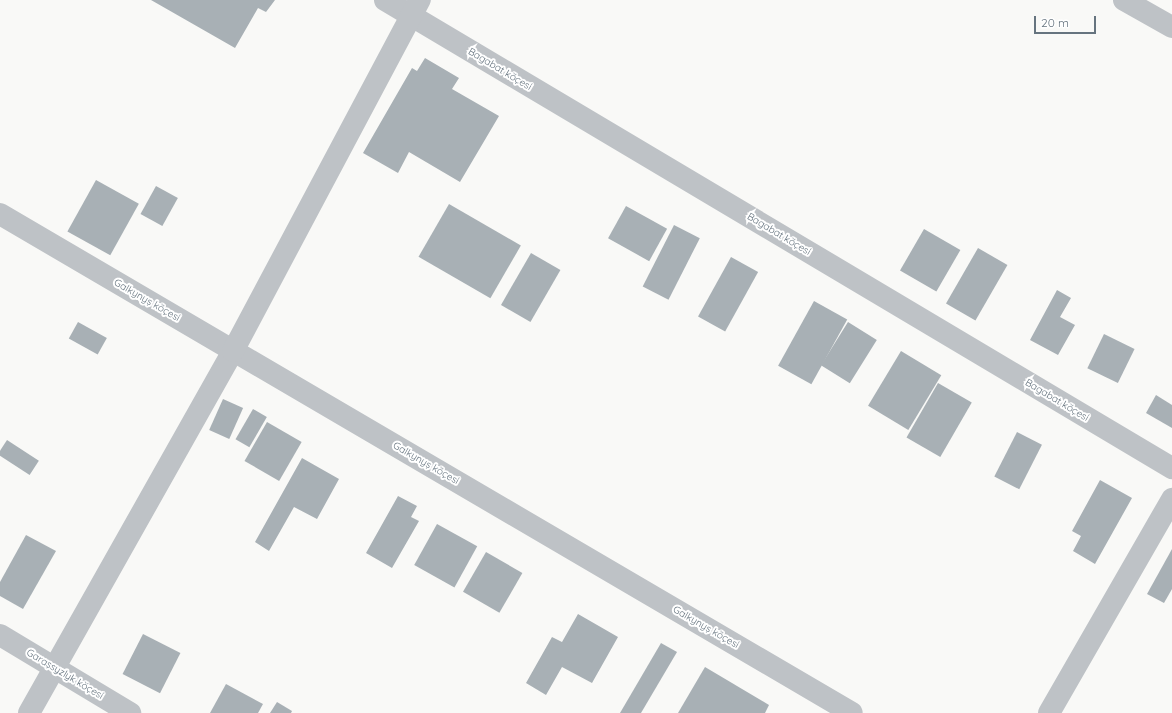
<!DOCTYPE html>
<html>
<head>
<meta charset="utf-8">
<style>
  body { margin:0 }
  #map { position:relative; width:1172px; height:713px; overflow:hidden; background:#f9f9f7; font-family:Quicksand,sans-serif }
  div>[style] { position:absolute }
  .building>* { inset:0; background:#a8b0b5; transform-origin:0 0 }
  .minor>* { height:22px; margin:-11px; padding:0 11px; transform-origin:11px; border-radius:11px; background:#bec2c6 }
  span { translate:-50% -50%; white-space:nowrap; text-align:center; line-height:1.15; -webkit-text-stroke:4px #fff; paint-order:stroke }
  .street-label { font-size:10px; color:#66747f }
  .scale { position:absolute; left:1034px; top:16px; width:62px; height:18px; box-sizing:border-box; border:2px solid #66747f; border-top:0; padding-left:5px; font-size:12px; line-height:14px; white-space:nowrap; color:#66747f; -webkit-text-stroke:3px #fff; paint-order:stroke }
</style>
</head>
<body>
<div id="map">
  <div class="building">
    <i style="clip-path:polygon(151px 0,275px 0,266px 12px,258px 8px,235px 48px)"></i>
    <i style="clip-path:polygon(425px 58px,459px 78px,452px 89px,499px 116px,460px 182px,409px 152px,398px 173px,363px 153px,412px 68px,417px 71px)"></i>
    <i style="left:96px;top:180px;width:49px;height:59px;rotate:29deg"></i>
    <i style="left:156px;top:186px;width:25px;height:32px;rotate:29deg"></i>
    <i style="left:449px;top:204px;width:83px;height:61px;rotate:30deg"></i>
    <i style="left:626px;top:206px;width:47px;height:37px;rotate:29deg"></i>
    <i style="left:674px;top:225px;width:29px;height:69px;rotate:27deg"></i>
    <i style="left:924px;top:229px;width:42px;height:48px;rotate:30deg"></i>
    <i style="left:978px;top:248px;width:34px;height:64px;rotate:30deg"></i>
    <i style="left:531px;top:253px;width:34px;height:60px;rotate:30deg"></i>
    <i style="left:731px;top:257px;width:31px;height:68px;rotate:29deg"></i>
    <i style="clip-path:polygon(1057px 290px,1071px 298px,1060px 317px,1075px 325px,1058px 355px,1030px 340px)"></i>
    <i style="left:814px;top:301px;width:38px;height:74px;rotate:29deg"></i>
    <i style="left:78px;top:322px;width:33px;height:19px;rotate:29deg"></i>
    <i style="left:848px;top:322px;width:34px;height:51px;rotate:32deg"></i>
    <i style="left:1104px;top:334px;width:34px;height:38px;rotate:26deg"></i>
    <i style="left:901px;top:351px;width:47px;height:64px;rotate:31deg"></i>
    <i style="left:938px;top:383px;width:39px;height:63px;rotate:30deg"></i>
    <i style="clip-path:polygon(1156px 395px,1172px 405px,1172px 428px,1146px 413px)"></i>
    <i style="left:223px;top:399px;width:22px;height:34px;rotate:24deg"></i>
    <i style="left:253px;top:409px;width:16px;height:35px;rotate:30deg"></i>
    <i style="left:267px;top:422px;width:40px;height:45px;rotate:30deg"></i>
    <i style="left:1017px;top:432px;width:28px;height:50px;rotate:27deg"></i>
    <i style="left:7px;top:440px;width:38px;height:17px;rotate:33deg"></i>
    <i style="clip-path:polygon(302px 458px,339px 479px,317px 519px,294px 507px,269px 551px,255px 542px)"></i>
    <i style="clip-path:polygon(1100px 480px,1132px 498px,1095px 564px,1073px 551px,1081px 536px,1072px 531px)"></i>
    <i style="clip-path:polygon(398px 496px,417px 506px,411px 517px,419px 521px,392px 568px,366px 553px)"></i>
    <i style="left:437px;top:524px;width:46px;height:47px;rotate:29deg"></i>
    <i style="clip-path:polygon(26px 535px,56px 551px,23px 609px,0 596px,0 582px)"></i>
    <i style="clip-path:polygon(1172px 549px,1172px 589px,1164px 603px,1147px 594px)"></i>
    <i style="left:486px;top:552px;width:42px;height:46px;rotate:30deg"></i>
    <i style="clip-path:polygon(578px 614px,618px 637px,592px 683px,562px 667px,546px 695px,526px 683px,552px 637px,562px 642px)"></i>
    <i style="left:143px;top:634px;width:42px;height:45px;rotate:27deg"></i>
    <i style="clip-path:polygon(661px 643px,677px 652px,641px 713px,620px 713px)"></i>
    <i style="clip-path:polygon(705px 667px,769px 705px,765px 713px,678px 713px)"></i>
    <i style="clip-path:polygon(226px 684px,263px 704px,258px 713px,210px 713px)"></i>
    <i style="clip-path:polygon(277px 702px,292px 711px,291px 713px,270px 713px)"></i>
  </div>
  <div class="minor">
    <i style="left:385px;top:0;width:916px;rotate:30.74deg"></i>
    <i style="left:1124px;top:0;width:55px;rotate:29.4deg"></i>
    <i style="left:0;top:214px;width:987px;rotate:30.36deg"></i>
    <i style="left:0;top:635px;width:152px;rotate:31deg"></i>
    <i style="left:29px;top:713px;width:416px;rotate:-60.6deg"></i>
    <i style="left:233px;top:351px;width:398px;rotate:-62deg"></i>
    <i style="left:1049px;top:713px;width:247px;rotate:-60.1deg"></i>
  </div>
  <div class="street-label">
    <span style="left:500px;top:69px;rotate:31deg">Bagabat köçesi</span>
    <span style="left:779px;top:234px;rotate:31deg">Bagabat köçesi</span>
    <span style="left:147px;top:300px;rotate:30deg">Galkynyş köçesi</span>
    <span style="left:1057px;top:400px;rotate:31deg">Bagabat köçesi</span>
    <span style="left:426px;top:463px;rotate:30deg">Galkynyş köçesi</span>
    <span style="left:706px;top:627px;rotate:30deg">Galkynyş köçesi</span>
    <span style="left:65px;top:674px;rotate:31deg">Garaşsyzlyk köçesi</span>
  </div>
  <div class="scale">20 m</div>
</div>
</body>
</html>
